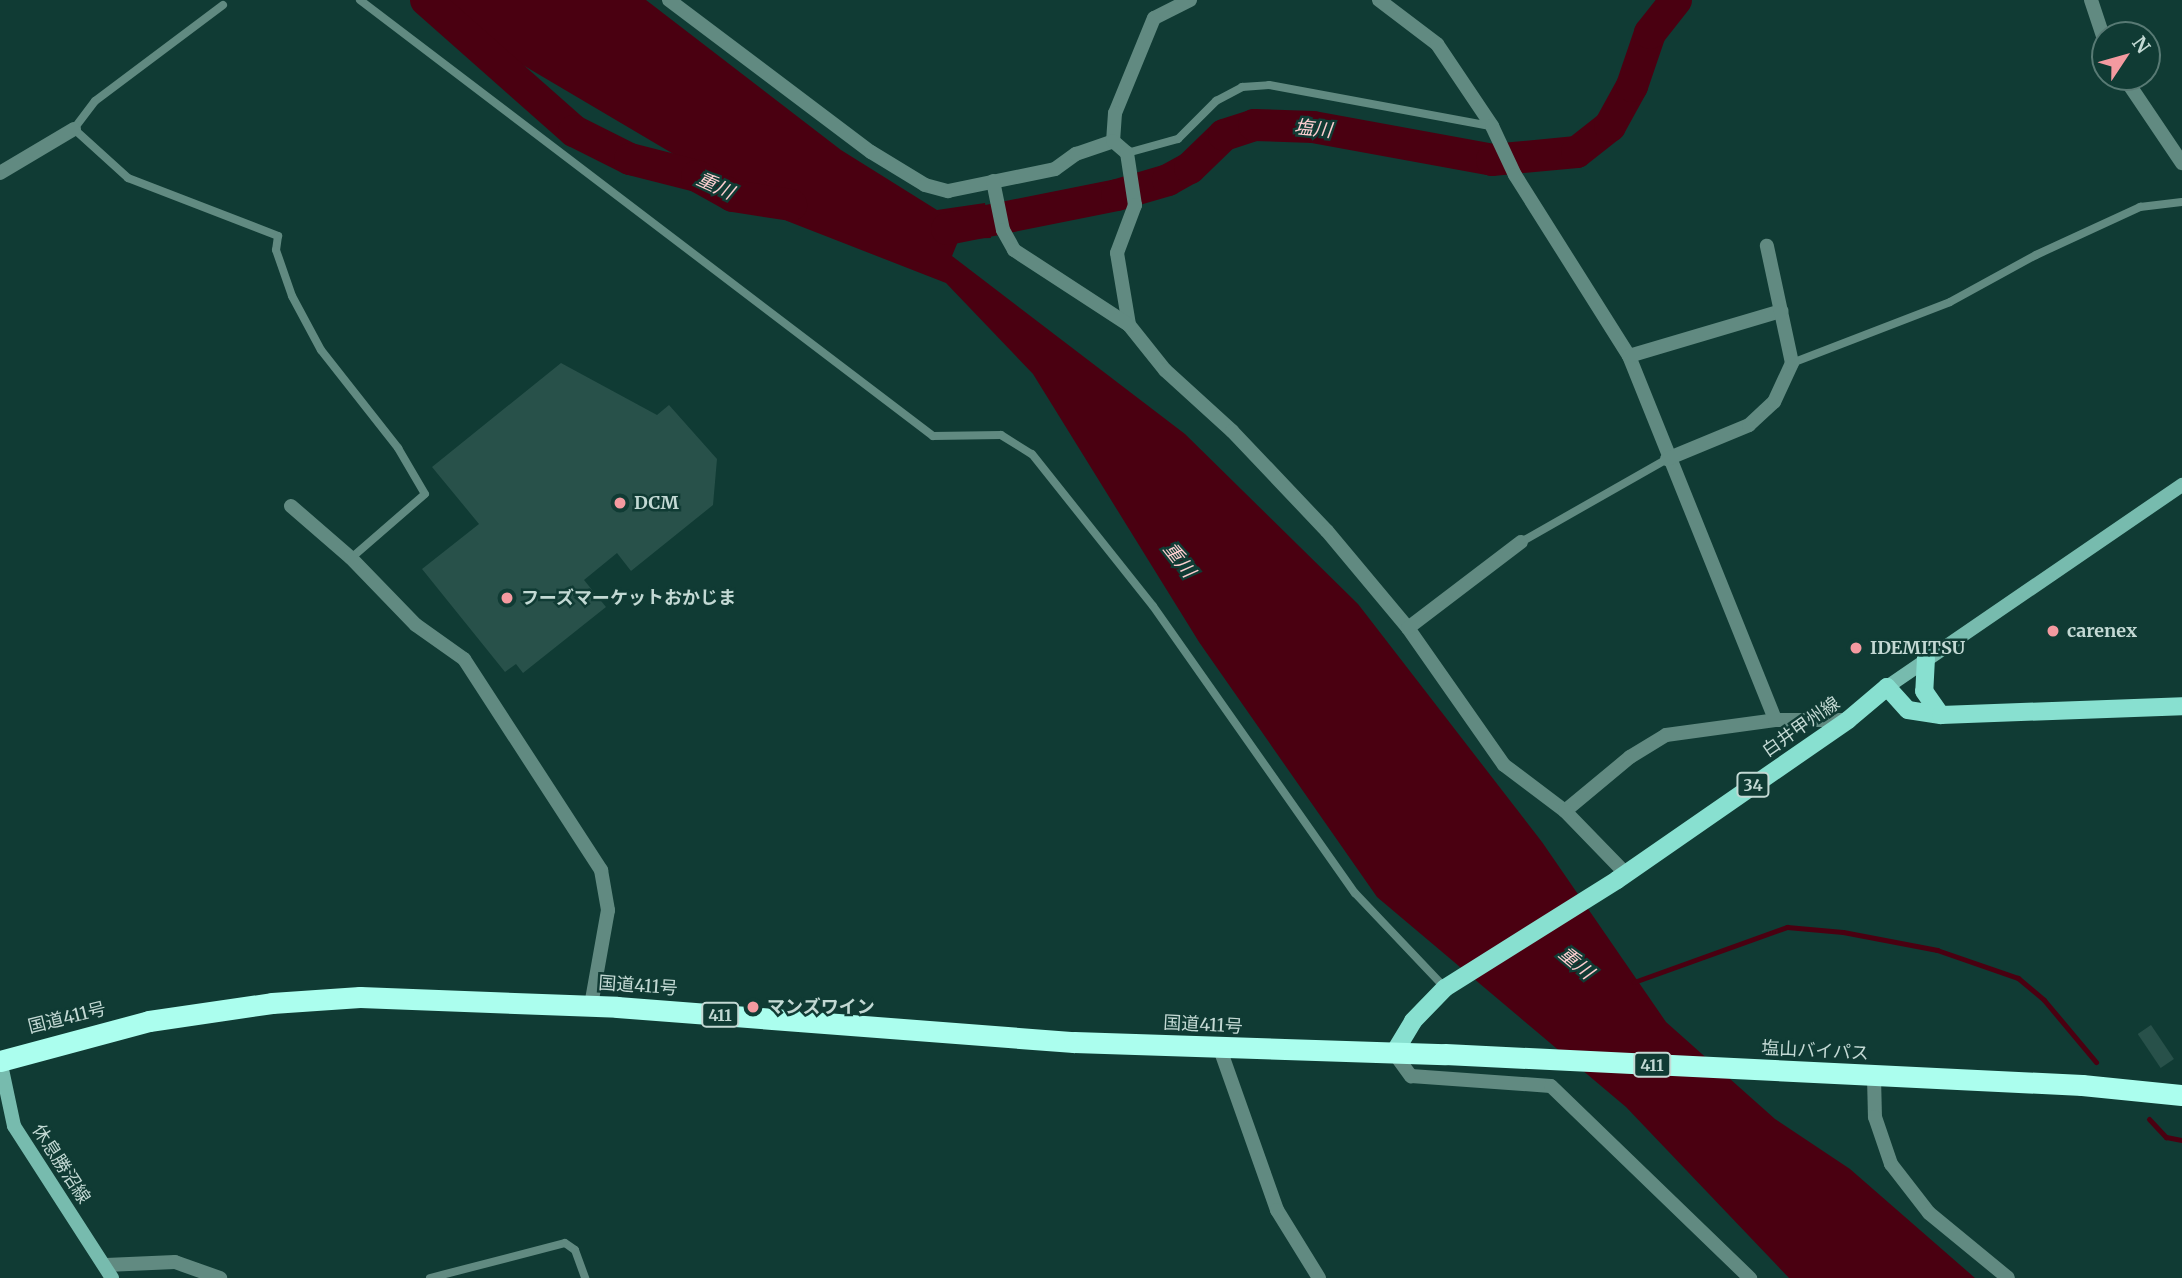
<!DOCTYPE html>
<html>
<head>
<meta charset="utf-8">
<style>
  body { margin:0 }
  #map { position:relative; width:2182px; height:1278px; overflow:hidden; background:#103b34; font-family:Merriweather,"Noto Sans JP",serif }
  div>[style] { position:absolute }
  .water>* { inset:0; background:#4a0011 }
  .stream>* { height:5px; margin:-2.5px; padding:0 2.5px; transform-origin:2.5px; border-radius:2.5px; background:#4a0011 }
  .river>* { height:32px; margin:-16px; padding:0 16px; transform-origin:16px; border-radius:16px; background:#4a0011 }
  .building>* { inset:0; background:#28514a; transform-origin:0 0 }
  .lane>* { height:8px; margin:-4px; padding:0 4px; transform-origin:4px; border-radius:4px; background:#618a81 }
  .street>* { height:14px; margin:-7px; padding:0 7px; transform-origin:7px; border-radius:7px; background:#618a81 }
  .secondary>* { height:14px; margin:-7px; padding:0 7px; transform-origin:7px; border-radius:7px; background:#77bbae }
  .primary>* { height:18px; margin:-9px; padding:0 9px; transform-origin:9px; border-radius:9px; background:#88e0d0 }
  .highway>* { height:21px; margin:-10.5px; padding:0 10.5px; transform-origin:10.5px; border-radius:10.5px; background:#abfeee }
  .dots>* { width:19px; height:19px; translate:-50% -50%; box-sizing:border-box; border:4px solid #103b34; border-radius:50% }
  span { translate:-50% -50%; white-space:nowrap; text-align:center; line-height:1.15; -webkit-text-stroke:5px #103b34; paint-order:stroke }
  .shield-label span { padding:2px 5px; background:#103b34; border:2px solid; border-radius:5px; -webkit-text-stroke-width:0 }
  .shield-label { font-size:16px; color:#c3d9d4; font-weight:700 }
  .poi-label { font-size:18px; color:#c3d9d4; font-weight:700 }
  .left { translate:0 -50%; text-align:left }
  .street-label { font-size:18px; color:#c3d9d4 }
  .water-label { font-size:19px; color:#fdced0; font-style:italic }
  .north { position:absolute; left:2091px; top:21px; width:70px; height:70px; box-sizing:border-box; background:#103b34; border:2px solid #587a74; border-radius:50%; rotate:54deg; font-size:19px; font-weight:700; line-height:28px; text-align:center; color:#c3d9d4 }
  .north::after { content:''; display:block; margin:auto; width:24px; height:32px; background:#f49aa0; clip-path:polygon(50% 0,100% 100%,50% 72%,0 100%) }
</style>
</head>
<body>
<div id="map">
  <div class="water">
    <i style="clip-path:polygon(413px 0,646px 0,841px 150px,937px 210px,985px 203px,991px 238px,959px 239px,952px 256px,1185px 434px,1358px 604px,1542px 842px,1666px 1022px,1775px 1119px,1850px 1169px,1975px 1278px,1789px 1278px,1626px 1107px,1377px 897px,1199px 642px,1033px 374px,946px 283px,787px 221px)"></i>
  </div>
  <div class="stream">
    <i style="left:1634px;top:982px;width:163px;rotate:-19.8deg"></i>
    <i style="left:1787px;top:927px;width:56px;rotate:5.1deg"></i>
    <i style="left:1843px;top:932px;width:96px;rotate:10.8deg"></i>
    <i style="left:1937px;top:950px;width:86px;rotate:19.1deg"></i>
    <i style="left:2018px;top:978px;width:34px;rotate:40deg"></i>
    <i style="left:2044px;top:1000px;width:81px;rotate:50deg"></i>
    <i style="left:2149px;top:1119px;width:25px;rotate:47deg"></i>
    <i style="left:2166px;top:1137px;width:16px;rotate:11deg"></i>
  </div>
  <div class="river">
    <i style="left:426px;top:0;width:198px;rotate:41.5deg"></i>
    <i style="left:574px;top:131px;width:63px;rotate:26.6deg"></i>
    <i style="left:630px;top:159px;width:69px;rotate:14.2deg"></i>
    <i style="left:697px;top:176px;width:41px;rotate:29.1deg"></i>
    <i style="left:733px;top:196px;width:59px;rotate:8.8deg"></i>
    <i style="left:947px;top:229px;width:173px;rotate:-11.3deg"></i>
    <i style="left:1117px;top:195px;width:53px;rotate:-16.4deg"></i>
    <i style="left:1168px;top:180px;width:25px;rotate:-29deg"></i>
    <i style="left:1190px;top:168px;width:47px;rotate:-44.1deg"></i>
    <i style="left:1224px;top:135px;width:32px;rotate:-18deg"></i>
    <i style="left:1254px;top:125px;width:59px;rotate:1.9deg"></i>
    <i style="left:1313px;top:127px;width:182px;rotate:10.4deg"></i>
    <i style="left:1492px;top:160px;width:85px;rotate:-5.4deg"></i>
    <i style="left:1577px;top:152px;width:42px;rotate:-38.2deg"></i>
    <i style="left:1610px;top:126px;width:46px;rotate:-61.2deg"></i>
    <i style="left:1632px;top:86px;width:56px;rotate:-71.2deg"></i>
    <i style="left:1650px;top:33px;width:42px;rotate:-51.8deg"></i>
  </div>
  <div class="building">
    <i style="clip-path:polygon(561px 363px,657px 415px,669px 405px,717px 459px,713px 505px,631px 571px,617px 553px,584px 580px,606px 607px,523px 673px,516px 664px,505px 672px,422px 569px,479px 524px,432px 467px)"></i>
    <i style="left:2151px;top:1025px;width:41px;height:16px;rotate:56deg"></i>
  </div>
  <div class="lane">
    <i style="left:360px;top:0;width:720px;rotate:37.27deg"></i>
    <i style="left:933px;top:436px;width:68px;rotate:-0.8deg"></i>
    <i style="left:1001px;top:435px;width:36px;rotate:32deg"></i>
    <i style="left:1032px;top:454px;width:194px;rotate:51.5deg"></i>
    <i style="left:1153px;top:606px;width:351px;rotate:54.9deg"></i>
    <i style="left:1355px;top:893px;width:131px;rotate:46.5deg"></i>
    <i style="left:223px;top:5px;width:160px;rotate:143.1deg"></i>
    <i style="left:95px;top:101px;width:35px;rotate:127deg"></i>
    <i style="left:74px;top:129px;width:73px;rotate:42.2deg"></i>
    <i style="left:128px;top:178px;width:161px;rotate:21.1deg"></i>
    <i style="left:278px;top:236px;width:14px;rotate:98deg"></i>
    <i style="left:276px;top:250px;width:49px;rotate:70.8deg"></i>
    <i style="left:292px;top:296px;width:61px;rotate:61.8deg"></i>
    <i style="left:321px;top:350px;width:125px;rotate:51.8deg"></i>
    <i style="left:398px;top:448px;width:53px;rotate:59.6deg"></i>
    <i style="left:425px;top:494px;width:98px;rotate:139.1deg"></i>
    <i style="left:1127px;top:153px;width:53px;rotate:-15.4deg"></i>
    <i style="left:1178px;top:139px;width:54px;rotate:-45deg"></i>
    <i style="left:1216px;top:101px;width:30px;rotate:-28deg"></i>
    <i style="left:1242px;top:87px;width:27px;rotate:-4deg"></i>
    <i style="left:1269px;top:85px;width:225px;rotate:10.5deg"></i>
    <i style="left:1792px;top:363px;width:169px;rotate:-21.1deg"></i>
    <i style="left:1950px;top:302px;width:98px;rotate:-28.7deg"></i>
    <i style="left:2036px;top:255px;width:115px;rotate:-24.8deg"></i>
    <i style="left:2140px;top:207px;width:42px;rotate:-6.8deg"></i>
    <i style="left:1521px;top:542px;width:168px;rotate:-29.6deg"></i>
    <i style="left:430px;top:1278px;width:139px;rotate:-14.5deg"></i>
    <i style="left:565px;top:1243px;width:12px;rotate:35deg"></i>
    <i style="left:575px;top:1250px;width:30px;rotate:70deg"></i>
  </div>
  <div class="street">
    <i style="left:669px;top:0;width:253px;rotate:37deg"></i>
    <i style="left:871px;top:152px;width:63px;rotate:31.4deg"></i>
    <i style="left:925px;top:185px;width:24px;rotate:15deg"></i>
    <i style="left:948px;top:191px;width:109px;rotate:-11.6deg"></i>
    <i style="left:1055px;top:169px;width:26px;rotate:-36deg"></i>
    <i style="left:1076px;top:154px;width:39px;rotate:-19deg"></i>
    <i style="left:1190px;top:0;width:40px;rotate:153.4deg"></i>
    <i style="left:1154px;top:18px;width:103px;rotate:112.3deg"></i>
    <i style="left:1115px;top:113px;width:28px;rotate:94deg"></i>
    <i style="left:1113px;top:141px;width:18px;rotate:41deg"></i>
    <i style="left:1127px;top:153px;width:53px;rotate:81.3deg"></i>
    <i style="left:1135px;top:205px;width:51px;rotate:110.6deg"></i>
    <i style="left:1117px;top:253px;width:73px;rotate:80.5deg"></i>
    <i style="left:1129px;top:325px;width:58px;rotate:51.3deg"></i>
    <i style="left:1165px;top:370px;width:91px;rotate:42.3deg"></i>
    <i style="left:1232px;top:431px;width:138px;rotate:46.5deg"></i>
    <i style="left:1327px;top:531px;width:126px;rotate:50.1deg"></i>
    <i style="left:1408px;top:628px;width:167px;rotate:55deg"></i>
    <i style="left:1504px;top:765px;width:76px;rotate:37deg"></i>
    <i style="left:1565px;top:811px;width:85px;rotate:-39.7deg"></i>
    <i style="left:1630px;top:757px;width:42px;rotate:-31.4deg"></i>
    <i style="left:1666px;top:735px;width:110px;rotate:-7.8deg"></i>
    <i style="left:1775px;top:720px;width:71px"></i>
    <i style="left:1379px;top:0;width:73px;rotate:37.2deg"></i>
    <i style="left:1437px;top:44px;width:99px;rotate:56.1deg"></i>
    <i style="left:1492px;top:126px;width:54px;rotate:64.9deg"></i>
    <i style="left:1515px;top:175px;width:214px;rotate:57.8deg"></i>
    <i style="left:1629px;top:356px;width:392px;rotate:68.1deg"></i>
    <i style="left:2091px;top:0;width:44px;rotate:71.6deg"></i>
    <i style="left:2124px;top:77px;width:104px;rotate:56deg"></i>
    <i style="left:0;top:173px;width:86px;rotate:-30.7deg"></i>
    <i style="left:993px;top:181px;width:50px;rotate:78.5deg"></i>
    <i style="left:1003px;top:230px;width:23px;rotate:61deg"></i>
    <i style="left:1014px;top:250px;width:137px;rotate:33.1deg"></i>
    <i style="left:1629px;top:356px;width:159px;rotate:-16.5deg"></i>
    <i style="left:1667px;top:459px;width:89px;rotate:-22.5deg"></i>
    <i style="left:1749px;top:425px;width:34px;rotate:-43deg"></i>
    <i style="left:1774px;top:402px;width:43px;rotate:-65.2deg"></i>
    <i style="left:1792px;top:363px;width:120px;rotate:-102.1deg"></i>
    <i style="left:291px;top:506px;width:79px;rotate:40.9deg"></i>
    <i style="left:351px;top:558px;width:93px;rotate:45.9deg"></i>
    <i style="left:416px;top:625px;width:59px;rotate:35.3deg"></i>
    <i style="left:464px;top:659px;width:252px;rotate:57deg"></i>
    <i style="left:601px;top:870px;width:41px;rotate:80.1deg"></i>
    <i style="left:608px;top:910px;width:97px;rotate:100.1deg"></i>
    <i style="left:1408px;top:628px;width:142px;rotate:-37.3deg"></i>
    <i style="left:1565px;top:811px;width:88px;rotate:45.9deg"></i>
    <i style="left:1220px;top:1049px;width:171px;rotate:70.5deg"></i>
    <i style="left:1277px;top:1210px;width:80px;rotate:58.3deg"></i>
    <i style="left:1394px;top:1053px;width:29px;rotate:54deg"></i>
    <i style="left:1411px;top:1076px;width:140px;rotate:4.1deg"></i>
    <i style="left:1551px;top:1086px;width:277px;rotate:44deg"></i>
    <i style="left:1874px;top:1077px;width:40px;rotate:88.6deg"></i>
    <i style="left:1875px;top:1117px;width:50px;rotate:71.2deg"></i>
    <i style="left:1891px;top:1164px;width:62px;rotate:52.2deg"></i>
    <i style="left:1929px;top:1213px;width:102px;rotate:39.4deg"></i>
    <i style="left:106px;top:1265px;width:69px;rotate:-2.5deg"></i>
    <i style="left:175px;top:1262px;width:48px;rotate:19.6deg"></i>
  </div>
  <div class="secondary">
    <i style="left:1887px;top:687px;width:358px;rotate:-34.4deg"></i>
    <i style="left:0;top:1060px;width:67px;rotate:78deg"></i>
    <i style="left:14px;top:1126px;width:181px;rotate:57.2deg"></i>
  </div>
  <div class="primary">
    <i style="left:1926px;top:658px;width:33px;rotate:93deg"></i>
    <i style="left:1924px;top:691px;width:29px;rotate:55deg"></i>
    <i style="left:1394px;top:1053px;width:37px;rotate:-59deg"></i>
    <i style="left:1413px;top:1021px;width:46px;rotate:-45.9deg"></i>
    <i style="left:1445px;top:988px;width:203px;rotate:-32.1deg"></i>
    <i style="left:1617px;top:880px;width:281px;rotate:-34.7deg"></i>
    <i style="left:1848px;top:720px;width:51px;rotate:-40.2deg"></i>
    <i style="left:1887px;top:687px;width:31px;rotate:48deg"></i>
    <i style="left:1908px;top:710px;width:33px;rotate:9deg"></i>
    <i style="left:1941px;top:715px;width:241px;rotate:-2.1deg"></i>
  </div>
  <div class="highway">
    <i style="left:0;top:1061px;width:154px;rotate:-15deg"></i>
    <i style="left:149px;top:1021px;width:124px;rotate:-8.3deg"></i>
    <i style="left:272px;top:1003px;width:88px;rotate:-3.9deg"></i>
    <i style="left:360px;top:997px;width:257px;rotate:2.2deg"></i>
    <i style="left:617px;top:1007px;width:458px;rotate:4.4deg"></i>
    <i style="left:1074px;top:1042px;width:371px;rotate:1.9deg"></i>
    <i style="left:1445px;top:1054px;width:638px;rotate:2.79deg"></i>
    <i style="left:2082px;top:1085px;width:100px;rotate:5.7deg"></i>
  </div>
  <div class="dots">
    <i style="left:620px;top:503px;background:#f49aa0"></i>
    <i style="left:507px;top:598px;background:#f49aa0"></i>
    <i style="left:2053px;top:631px;background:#f49aa0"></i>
    <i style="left:1856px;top:648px;background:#f49aa0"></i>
    <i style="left:753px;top:1007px;background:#f49aa0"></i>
  </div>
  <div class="shield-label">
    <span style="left:1753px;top:785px">34</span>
    <span style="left:720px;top:1015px">411</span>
    <span style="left:1652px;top:1065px">411</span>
  </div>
  <div class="poi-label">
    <span class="left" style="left:634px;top:503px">DCM</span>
    <span class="left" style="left:521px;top:598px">フーズマーケットおかじま</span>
    <span class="left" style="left:2067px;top:631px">carenex</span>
    <span class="left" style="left:1870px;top:648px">IDEMITSU</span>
    <span class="left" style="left:767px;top:1007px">マンズワイン</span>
  </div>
  <div class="street-label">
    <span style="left:1801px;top:727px;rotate:-35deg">白井甲州線</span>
    <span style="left:638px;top:986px;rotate:4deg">国道411号</span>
    <span style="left:67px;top:1018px;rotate:-14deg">国道411号</span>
    <span style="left:1203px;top:1025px;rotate:3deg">国道411号</span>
    <span style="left:1815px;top:1051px;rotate:3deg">塩山バイパス</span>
    <span style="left:61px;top:1164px;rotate:57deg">休息勝沼線</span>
  </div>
  <div class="water-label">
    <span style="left:1313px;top:129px;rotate:6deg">塩川</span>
    <span style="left:715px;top:186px;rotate:25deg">重川</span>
    <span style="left:1179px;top:560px;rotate:52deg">重川</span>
    <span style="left:1576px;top:963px;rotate:40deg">重川</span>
  </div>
  <div class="north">N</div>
</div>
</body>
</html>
